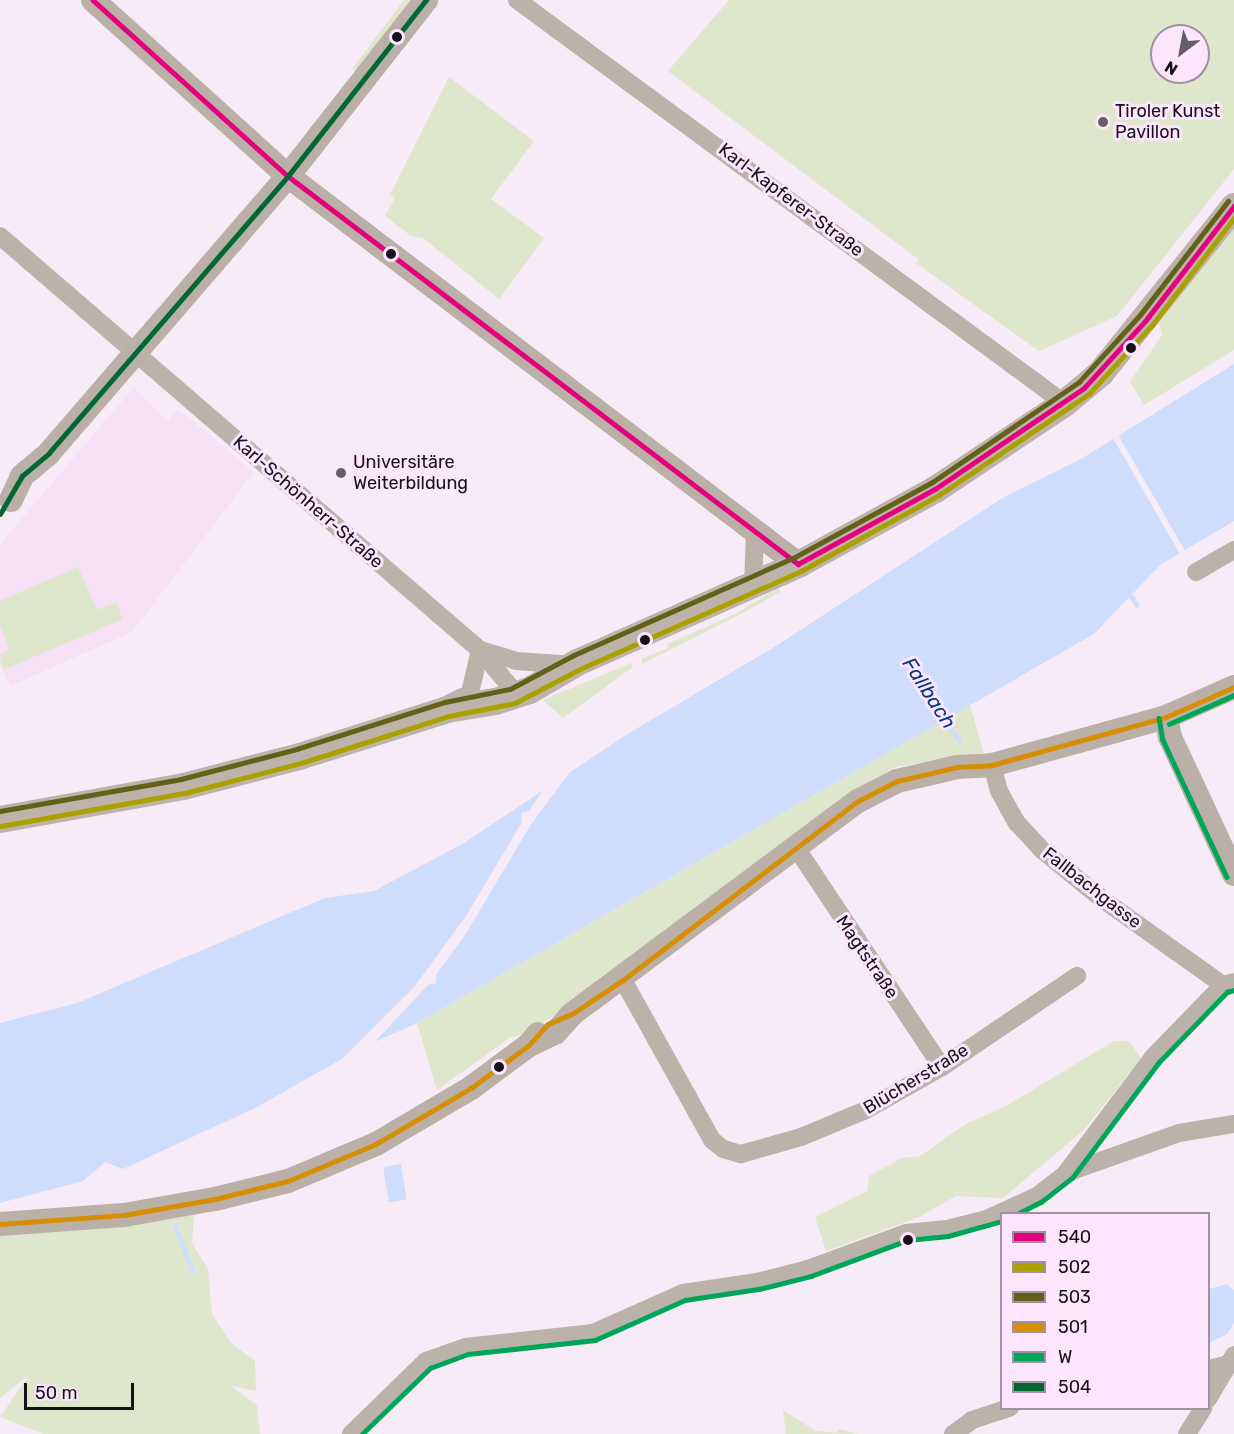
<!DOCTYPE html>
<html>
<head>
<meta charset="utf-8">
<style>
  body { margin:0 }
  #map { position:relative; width:1234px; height:1434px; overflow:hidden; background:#f7ebf7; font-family:Rubik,sans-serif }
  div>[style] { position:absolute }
  .built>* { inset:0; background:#f5e0f6 }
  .green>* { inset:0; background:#dee6cc }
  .water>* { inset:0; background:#ceddfc; transform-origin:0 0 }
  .pier>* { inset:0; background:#f7ebf7; transform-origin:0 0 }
  .stream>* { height:4.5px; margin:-2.25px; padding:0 2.25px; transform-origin:2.25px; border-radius:2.25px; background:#ceddfc }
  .street>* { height:18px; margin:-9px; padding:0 9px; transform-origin:9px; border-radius:9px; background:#bbb3a9 }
  .secondary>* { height:24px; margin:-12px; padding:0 12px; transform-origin:12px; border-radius:12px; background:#bbb0a7 }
  .primary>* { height:27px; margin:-13.5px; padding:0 13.5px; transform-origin:13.5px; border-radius:13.5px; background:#bdb3ab }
  .bus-1>* { height:4.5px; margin:-2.25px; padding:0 2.25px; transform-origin:2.25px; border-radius:2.25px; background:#e5007d }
  .bus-2>* { height:4.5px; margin:-2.25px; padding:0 2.25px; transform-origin:2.25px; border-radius:2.25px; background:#aaa101 }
  .bus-3>* { height:4.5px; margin:-2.25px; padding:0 2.25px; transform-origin:2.25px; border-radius:2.25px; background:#616118 }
  .bus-4>* { height:4.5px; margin:-2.25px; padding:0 2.25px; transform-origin:2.25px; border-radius:2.25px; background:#d68f04 }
  .bus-5>* { height:4.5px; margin:-2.25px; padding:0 2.25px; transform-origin:2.25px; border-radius:2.25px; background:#00a658 }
  .bus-6>* { height:4.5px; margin:-2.25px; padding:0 2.25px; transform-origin:2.25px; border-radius:2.25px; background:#006830 }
  .dots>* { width:16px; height:16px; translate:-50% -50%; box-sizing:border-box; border:3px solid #fce5fd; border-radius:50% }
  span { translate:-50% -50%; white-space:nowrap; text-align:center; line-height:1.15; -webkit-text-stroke:6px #fce5fd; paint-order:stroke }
  .poi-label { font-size:18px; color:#181119 }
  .left { translate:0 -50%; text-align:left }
  .street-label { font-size:18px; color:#181119 }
  .water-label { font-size:20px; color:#003981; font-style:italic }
  .legend { position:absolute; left:1000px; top:1212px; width:210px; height:198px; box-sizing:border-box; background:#fce5fd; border:2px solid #a190a2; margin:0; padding:8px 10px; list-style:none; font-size:18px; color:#181119 }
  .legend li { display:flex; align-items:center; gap:12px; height:30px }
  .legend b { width:30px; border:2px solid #a190a2 }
  .north { position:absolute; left:1150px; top:24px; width:60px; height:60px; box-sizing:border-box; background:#fce5fd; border:2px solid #a190a2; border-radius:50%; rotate:212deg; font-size:16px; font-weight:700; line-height:24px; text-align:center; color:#181119 }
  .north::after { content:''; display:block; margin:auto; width:21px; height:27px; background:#665d67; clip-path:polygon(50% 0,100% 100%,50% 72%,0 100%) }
  .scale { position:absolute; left:24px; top:1383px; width:110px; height:27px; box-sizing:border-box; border:3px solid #181119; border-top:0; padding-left:8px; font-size:18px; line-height:21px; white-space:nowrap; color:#181119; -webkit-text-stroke:4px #fce5fd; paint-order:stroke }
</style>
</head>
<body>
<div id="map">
  <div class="built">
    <i style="clip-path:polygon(134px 387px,168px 421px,178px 409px,254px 472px,132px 632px,10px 686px,0 664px,0 544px)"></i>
  </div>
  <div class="green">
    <i style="clip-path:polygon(404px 0,411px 0,357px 70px,352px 69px)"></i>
    <i style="clip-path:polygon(evenodd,729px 0,1234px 0,1234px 169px,1117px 316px,1039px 351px,916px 263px,918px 259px,668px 71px,729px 0,1162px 36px,1198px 36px,1198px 72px,1162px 72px,1162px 36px)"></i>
    <i style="clip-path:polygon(449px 77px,534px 141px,491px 199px,544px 238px,499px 299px,423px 238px,411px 236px,385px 216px,395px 198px,390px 195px)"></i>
    <i style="clip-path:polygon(1234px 226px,1234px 350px,1144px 405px,1130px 382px,1162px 335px,1159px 323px)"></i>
    <i style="clip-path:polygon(78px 567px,97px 610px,116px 602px,123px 619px,3px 670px,0 655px,10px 649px,0 626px,0 601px)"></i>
    <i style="clip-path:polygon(778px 588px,780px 592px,745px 612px,642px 664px,641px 659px,668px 648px,667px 644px,735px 614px)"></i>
    <i style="clip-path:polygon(631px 663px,633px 667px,563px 718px,543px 700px)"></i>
    <i style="clip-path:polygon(970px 705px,984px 753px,895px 767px,529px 1033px,511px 1037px,437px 1090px,417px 1023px)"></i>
    <i style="clip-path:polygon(1114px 1041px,1129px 1041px,1141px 1058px,1084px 1130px,1003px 1198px,956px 1196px,917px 1218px,826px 1251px,815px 1217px,867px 1191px,869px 1176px,902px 1158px,920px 1156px,966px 1124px,1006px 1106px)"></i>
    <i style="clip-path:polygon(194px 1215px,192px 1243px,208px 1269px,212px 1314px,231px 1343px,255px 1361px,256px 1391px,231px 1386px,257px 1405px,260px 1434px,44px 1434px,0 1417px,29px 1375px,0 1398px,0 1233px)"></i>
    <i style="clip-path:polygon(783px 1410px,816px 1431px,836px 1433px,840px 1429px,858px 1434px,786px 1434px)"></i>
  </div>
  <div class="water">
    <i style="clip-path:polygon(1234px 364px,1234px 521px,1160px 565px,1094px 634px,417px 1023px,363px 1047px,255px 1108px,123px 1169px,105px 1162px,83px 1181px,0 1203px,0 1023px,77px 1003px,325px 898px,374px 891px,464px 843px,626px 735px,776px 646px,1004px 497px,1081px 459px)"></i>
    <i style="left:401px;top:1164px;width:36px;height:18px;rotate:81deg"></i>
    <i style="clip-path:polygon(1227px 1284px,1234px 1290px,1234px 1323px,1227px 1334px,1209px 1343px,1209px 1289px)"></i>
  </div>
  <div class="pier">
    <i style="left:1117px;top:433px;width:138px;height:6px;rotate:60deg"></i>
    <i style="clip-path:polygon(575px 765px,530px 826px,467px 932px,436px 975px,436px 983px,428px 985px,370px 1047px,334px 1067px,415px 986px,466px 916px,522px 822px,521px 813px,529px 811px,547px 784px)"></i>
  </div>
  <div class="stream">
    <i style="left:1132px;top:597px;width:9px;rotate:58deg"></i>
    <i style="left:943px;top:716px;width:30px;rotate:56deg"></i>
    <i style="left:175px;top:1226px;width:48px;rotate:68.2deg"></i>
  </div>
  <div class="street">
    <i style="left:517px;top:0;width:679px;rotate:36.38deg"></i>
    <i style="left:0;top:236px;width:634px;rotate:40.78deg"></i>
    <i style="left:480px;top:650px;width:58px;rotate:50.6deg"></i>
    <i style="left:1196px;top:572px;width:44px;rotate:-30.1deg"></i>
    <i style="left:753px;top:585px;width:53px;rotate:-87.8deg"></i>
    <i style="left:484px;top:651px;width:34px;rotate:17deg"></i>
    <i style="left:516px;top:661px;width:44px;rotate:3.9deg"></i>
    <i style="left:469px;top:697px;width:48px;rotate:-76.8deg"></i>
    <i style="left:992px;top:765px;width:27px;rotate:75deg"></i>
    <i style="left:999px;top:791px;width:37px;rotate:61deg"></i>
    <i style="left:1017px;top:823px;width:37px;rotate:47deg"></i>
    <i style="left:1042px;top:850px;width:77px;rotate:39.2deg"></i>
    <i style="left:1102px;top:899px;width:148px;rotate:35.4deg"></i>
    <i style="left:795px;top:846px;width:265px;rotate:56.4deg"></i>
    <i style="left:623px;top:980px;width:183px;rotate:60.9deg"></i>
    <i style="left:712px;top:1140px;width:14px;rotate:39deg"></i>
    <i style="left:723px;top:1149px;width:19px;rotate:16deg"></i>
    <i style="left:741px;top:1154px;width:62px;rotate:-15.8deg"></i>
    <i style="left:801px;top:1137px;width:70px;rotate:-22.6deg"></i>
    <i style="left:866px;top:1110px;width:87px;rotate:-29.5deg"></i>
    <i style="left:942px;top:1067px;width:163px;rotate:-34deg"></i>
    <i style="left:1066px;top:1173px;width:120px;rotate:-19.5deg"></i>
    <i style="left:1179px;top:1133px;width:56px;rotate:-9.3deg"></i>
    <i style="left:1208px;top:1369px;width:23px;rotate:-13deg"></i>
    <i style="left:1208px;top:1399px;width:51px;rotate:-59.4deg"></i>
    <i style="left:351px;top:1434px;width:105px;rotate:-44.2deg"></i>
    <i style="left:426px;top:1361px;width:42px;rotate:-19.3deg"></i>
    <i style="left:466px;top:1347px;width:128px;rotate:-6.3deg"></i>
    <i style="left:593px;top:1333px;width:98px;rotate:-24deg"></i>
    <i style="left:683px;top:1293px;width:75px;rotate:-8.5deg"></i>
    <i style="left:757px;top:1282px;width:53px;rotate:-14.3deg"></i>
    <i style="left:808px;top:1269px;width:104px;rotate:-20.2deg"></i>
    <i style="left:906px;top:1233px;width:41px;rotate:-5.6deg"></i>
    <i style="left:947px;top:1229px;width:41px;rotate:-14deg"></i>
    <i style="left:987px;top:1219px;width:55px;rotate:-24.7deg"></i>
    <i style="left:1037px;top:1196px;width:37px;rotate:-38deg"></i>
    <i style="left:1066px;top:1173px;width:145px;rotate:-53.1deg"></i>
    <i style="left:1153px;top:1057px;width:100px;rotate:-45.8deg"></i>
    <i style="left:1223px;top:985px;width:11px;rotate:-15deg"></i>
    <i style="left:953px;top:1434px;width:24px;rotate:-36deg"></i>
    <i style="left:972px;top:1420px;width:40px;rotate:-18deg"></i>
    <i style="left:1187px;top:1434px;width:31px;rotate:-58deg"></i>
  </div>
  <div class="secondary">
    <i style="left:93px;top:0;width:263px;rotate:42.1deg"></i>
    <i style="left:288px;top:176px;width:641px;rotate:37.26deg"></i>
    <i style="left:11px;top:500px;width:26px;rotate:-65deg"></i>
    <i style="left:22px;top:476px;width:35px;rotate:-40deg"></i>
    <i style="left:49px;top:453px;width:366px;rotate:-49.2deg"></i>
    <i style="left:288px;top:176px;width:224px;rotate:-51.9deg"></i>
    <i style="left:1166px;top:717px;width:20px;rotate:79deg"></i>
    <i style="left:1170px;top:737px;width:151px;rotate:65deg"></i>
    <i style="left:529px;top:1045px;width:29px;rotate:-25deg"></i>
    <i style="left:555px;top:1033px;width:25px;rotate:-48deg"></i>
    <i style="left:572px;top:1014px;width:357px;rotate:-36.7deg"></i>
    <i style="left:858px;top:801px;width:44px;rotate:-27.1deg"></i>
    <i style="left:897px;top:781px;width:62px;rotate:-13.1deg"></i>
    <i style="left:957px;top:767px;width:35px;rotate:-3deg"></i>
    <i style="left:992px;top:765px;width:180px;rotate:-15.4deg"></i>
    <i style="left:1166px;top:717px;width:74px;rotate:-23.8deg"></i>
    <i style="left:0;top:1224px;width:124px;rotate:-4.2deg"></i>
    <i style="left:124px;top:1215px;width:92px;rotate:-10deg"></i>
    <i style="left:215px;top:1199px;width:75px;rotate:-13.9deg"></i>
    <i style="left:288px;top:1181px;width:95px;rotate:-22.8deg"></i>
    <i style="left:376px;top:1144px;width:110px;rotate:-30.5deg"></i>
    <i style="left:471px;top:1088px;width:72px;rotate:-36.6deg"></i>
    <i style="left:529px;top:1045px;width:14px;rotate:-51deg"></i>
  </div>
  <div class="primary">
    <i style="left:447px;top:709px;width:49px;rotate:-9.5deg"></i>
    <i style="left:495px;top:701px;width:36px;rotate:-18deg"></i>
    <i style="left:529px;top:690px;width:56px;rotate:-30.3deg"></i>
    <i style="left:577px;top:662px;width:242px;rotate:-23.9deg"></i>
    <i style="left:798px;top:564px;width:156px;rotate:-28.7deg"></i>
    <i style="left:935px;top:489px;width:155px;rotate:-33.7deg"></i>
    <i style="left:1064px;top:403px;width:47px;rotate:-39.8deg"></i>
    <i style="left:1100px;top:373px;width:214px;rotate:-51.3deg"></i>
    <i style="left:0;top:819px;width:186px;rotate:-10.2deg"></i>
    <i style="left:183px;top:786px;width:120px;rotate:-14.5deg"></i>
    <i style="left:299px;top:756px;width:155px;rotate:-17.6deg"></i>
    <i style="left:447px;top:709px;width:18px;rotate:-27deg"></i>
  </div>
  <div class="bus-1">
    <i style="left:93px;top:0;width:263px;rotate:42.1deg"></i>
    <i style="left:288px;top:176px;width:641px;rotate:37.26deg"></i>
    <i style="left:798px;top:564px;width:156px;rotate:-28.7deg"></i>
    <i style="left:935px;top:489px;width:180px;rotate:-34.1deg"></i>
    <i style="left:1084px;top:388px;width:92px;rotate:-47.6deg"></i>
    <i style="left:1146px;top:320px;width:144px;rotate:-52.3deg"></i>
  </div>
  <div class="bus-2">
    <i style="left:1px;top:826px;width:187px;rotate:-10.2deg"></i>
    <i style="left:185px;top:793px;width:120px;rotate:-14.5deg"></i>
    <i style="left:301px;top:763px;width:155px;rotate:-17.6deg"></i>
    <i style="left:449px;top:716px;width:67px;rotate:-11.1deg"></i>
    <i style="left:515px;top:703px;width:73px;rotate:-27.6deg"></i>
    <i style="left:580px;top:669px;width:242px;rotate:-23.9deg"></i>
    <i style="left:801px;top:571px;width:158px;rotate:-28.8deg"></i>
    <i style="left:939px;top:495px;width:181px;rotate:-34deg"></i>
    <i style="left:1089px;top:394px;width:93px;rotate:-47.6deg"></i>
    <i style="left:1152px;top:325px;width:135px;rotate:-52.5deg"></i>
  </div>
  <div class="bus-3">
    <i style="left:0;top:811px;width:184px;rotate:-10deg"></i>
    <i style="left:181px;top:779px;width:120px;rotate:-14.5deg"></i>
    <i style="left:297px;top:749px;width:155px;rotate:-17.6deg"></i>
    <i style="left:445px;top:702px;width:66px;rotate:-11.3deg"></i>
    <i style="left:510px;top:689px;width:72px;rotate:-28deg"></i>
    <i style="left:574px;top:655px;width:242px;rotate:-23.9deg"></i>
    <i style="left:795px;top:557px;width:155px;rotate:-28.6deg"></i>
    <i style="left:931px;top:483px;width:179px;rotate:-34.3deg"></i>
    <i style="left:1079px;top:382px;width:91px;rotate:-47.7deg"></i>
    <i style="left:1140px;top:315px;width:144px;rotate:-52.3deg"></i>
  </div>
  <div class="bus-4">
    <i style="left:0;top:1224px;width:124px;rotate:-4.2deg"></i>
    <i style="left:124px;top:1215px;width:92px;rotate:-10deg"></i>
    <i style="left:215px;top:1199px;width:75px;rotate:-13.9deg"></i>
    <i style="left:288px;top:1181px;width:95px;rotate:-22.8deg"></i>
    <i style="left:376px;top:1144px;width:110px;rotate:-30.5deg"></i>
    <i style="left:471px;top:1088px;width:72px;rotate:-36.6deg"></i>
    <i style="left:529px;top:1045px;width:28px;rotate:-48deg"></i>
    <i style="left:548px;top:1024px;width:26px;rotate:-23deg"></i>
    <i style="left:572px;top:1014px;width:61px;rotate:-33.7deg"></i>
    <i style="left:623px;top:980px;width:295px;rotate:-37.3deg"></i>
    <i style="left:858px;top:801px;width:44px;rotate:-27.1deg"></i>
    <i style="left:897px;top:781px;width:62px;rotate:-13.1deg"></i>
    <i style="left:957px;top:767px;width:35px;rotate:-3deg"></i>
    <i style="left:992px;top:765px;width:180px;rotate:-15.4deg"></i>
    <i style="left:1166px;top:717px;width:74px;rotate:-23.8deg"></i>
  </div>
  <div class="bus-5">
    <i style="left:1159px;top:718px;width:22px;rotate:80deg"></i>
    <i style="left:1163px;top:740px;width:151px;rotate:65deg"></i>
    <i style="left:1169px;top:724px;width:71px;rotate:-24deg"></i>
    <i style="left:1017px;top:1214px;width:27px;rotate:-27deg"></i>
    <i style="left:1041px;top:1202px;width:39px;rotate:-38deg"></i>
    <i style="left:1072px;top:1178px;width:145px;rotate:-53.1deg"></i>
    <i style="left:1159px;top:1062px;width:98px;rotate:-45.8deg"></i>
    <i style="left:1227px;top:992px;width:7px;rotate:-16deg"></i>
    <i style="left:362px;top:1434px;width:95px;rotate:-44.1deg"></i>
    <i style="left:430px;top:1368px;width:40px;rotate:-20.2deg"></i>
    <i style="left:468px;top:1354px;width:128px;rotate:-6.3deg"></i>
    <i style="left:595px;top:1340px;width:98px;rotate:-24deg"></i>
    <i style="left:685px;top:1300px;width:75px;rotate:-8.5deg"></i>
    <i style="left:759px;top:1289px;width:54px;rotate:-14deg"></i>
    <i style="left:811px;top:1276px;width:103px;rotate:-20.4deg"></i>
    <i style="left:908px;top:1240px;width:40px;rotate:-5.7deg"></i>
    <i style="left:948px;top:1236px;width:56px;rotate:-15.5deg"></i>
  </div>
  <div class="bus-6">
    <i style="left:0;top:514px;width:44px;rotate:-59.9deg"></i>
    <i style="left:22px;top:476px;width:35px;rotate:-40deg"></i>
    <i style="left:49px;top:453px;width:366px;rotate:-49.2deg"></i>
    <i style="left:288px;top:176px;width:224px;rotate:-51.9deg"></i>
  </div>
  <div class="dots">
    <i style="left:397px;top:37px;background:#181119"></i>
    <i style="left:1103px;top:122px;background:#665d67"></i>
    <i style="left:391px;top:254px;background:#181119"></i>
    <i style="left:1131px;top:348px;background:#181119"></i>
    <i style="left:341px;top:473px;background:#665d67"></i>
    <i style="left:645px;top:640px;background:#181119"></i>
    <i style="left:499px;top:1067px;background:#181119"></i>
    <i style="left:908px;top:1240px;background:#181119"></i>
  </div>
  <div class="poi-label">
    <span class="left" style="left:1115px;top:122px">Tiroler Kunst<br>Pavillon</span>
    <span class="left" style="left:353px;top:473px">Universitäre<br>Weiterbildung</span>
  </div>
  <div class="street-label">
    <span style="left:791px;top:200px;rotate:37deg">Karl-Kapferer-Straße</span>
    <span style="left:308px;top:502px;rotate:41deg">Karl-Schönherr-Straße</span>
    <span style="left:1092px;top:888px;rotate:38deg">Fallbachgasse</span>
    <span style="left:867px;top:957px;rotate:56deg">Magtstraße</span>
    <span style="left:916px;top:1079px;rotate:-31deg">Blücherstraße</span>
  </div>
  <div class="water-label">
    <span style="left:929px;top:693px;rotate:57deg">Fallbach</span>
  </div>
  <ul class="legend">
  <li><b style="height:8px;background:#e5007d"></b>540</li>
  <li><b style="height:8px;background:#aaa101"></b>502</li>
  <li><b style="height:8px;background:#616118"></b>503</li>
  <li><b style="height:8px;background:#d68f04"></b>501</li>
  <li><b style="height:8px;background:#00a658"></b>W</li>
  <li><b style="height:8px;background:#006830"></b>504</li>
  </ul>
  <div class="north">N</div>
  <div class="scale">50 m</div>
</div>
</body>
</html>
